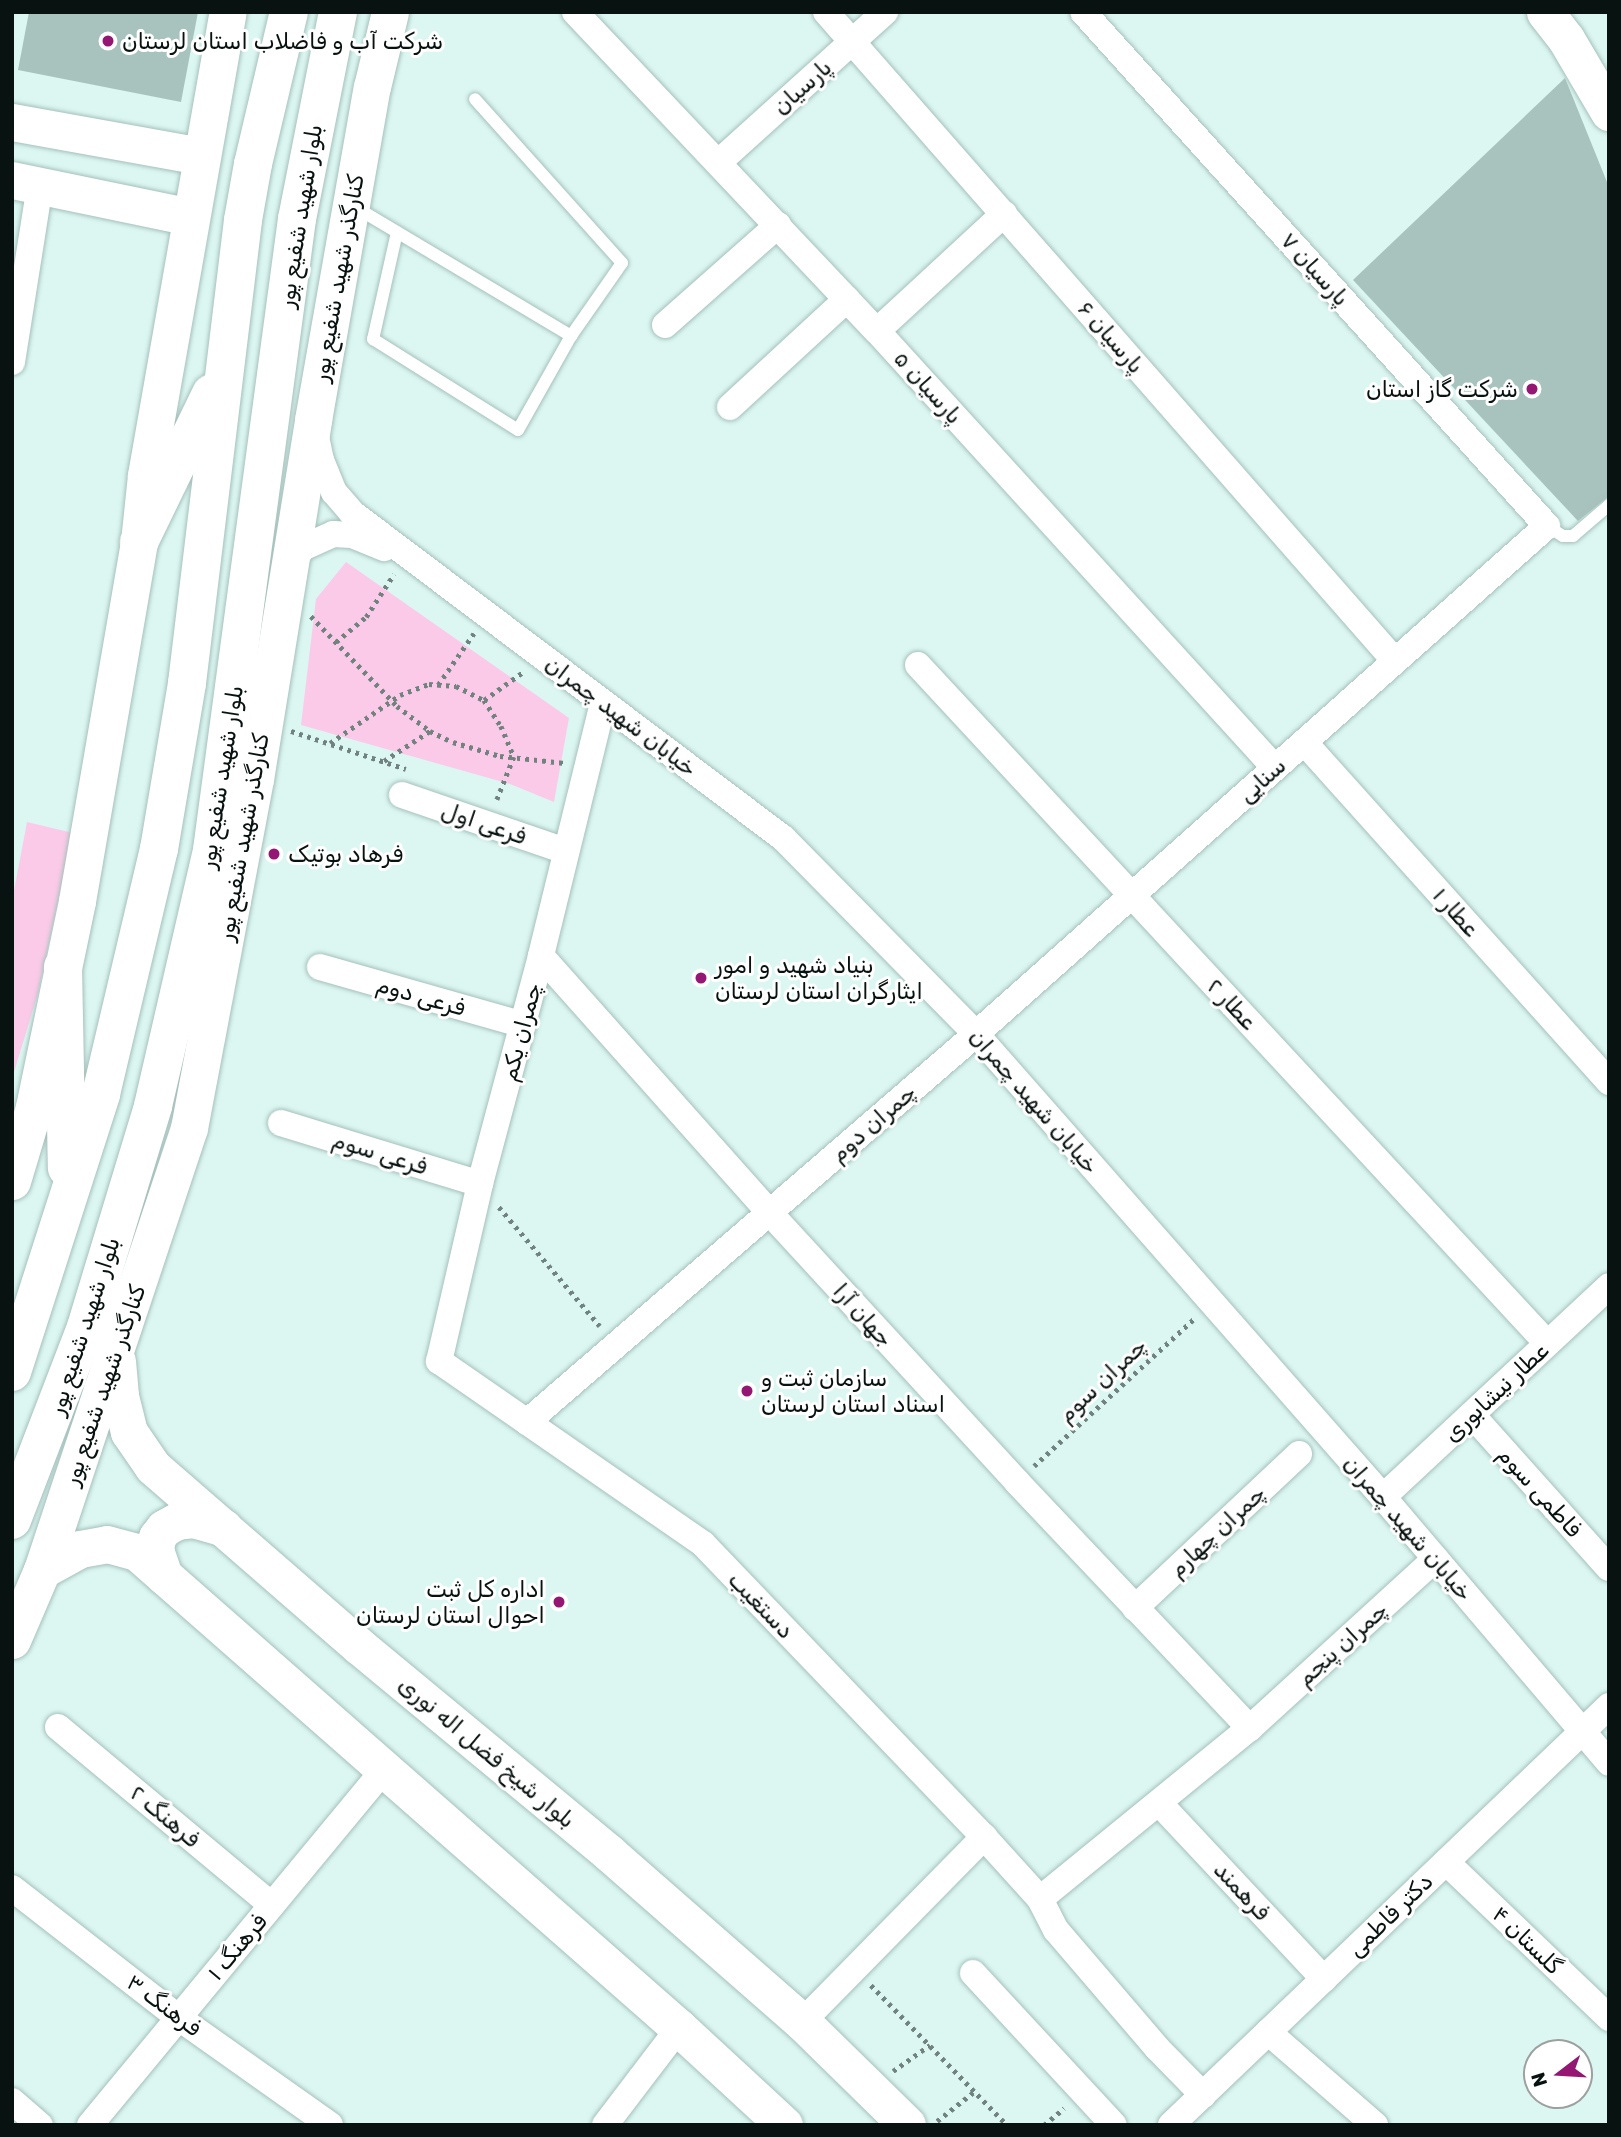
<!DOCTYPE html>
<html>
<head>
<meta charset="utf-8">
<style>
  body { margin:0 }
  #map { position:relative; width:1621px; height:2137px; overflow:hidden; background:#dcf7f2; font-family:Rubik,Cairo,sans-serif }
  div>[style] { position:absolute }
  .green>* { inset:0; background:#fbcae8 }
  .building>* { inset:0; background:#a8c2bd }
  .path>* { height:4.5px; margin-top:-2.25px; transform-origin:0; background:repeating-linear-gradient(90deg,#70837f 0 3.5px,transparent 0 8.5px) }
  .roads { filter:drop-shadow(0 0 2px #a6c0bb) drop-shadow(0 0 2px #a6c0bb) }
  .lane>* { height:12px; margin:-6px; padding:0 6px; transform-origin:6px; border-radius:6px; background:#fff }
  .street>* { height:26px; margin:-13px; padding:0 13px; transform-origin:13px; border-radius:13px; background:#fff }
  .secondary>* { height:37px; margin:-18.5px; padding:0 18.5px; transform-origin:18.5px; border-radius:18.5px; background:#fff }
  .primary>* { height:38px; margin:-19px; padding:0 19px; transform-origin:19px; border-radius:19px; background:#fff }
  .dots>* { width:19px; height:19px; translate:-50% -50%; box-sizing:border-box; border:4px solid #fff; border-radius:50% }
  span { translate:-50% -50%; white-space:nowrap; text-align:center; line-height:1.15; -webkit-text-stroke:6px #fff; paint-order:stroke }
  .poi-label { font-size:23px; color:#081210 }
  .left { translate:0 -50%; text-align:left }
  .right { translate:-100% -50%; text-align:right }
  .street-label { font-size:23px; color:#081210 }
  .frame { position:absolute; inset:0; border:14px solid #081210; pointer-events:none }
  .north { position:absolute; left:1523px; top:2039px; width:70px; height:70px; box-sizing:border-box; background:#fff; border:2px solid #9ca09f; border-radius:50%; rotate:253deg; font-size:19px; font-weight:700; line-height:28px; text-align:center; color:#081210 }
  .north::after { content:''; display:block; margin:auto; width:24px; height:32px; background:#941873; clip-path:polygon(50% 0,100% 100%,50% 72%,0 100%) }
</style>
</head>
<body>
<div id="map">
  <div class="green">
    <i style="clip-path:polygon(346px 562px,569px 718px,554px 802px,510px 784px,301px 725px,316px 599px)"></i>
    <i style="clip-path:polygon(27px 822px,73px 833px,38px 993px,12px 1079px,12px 901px)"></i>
  </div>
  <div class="building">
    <i style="clip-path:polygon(29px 12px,198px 12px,181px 102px,18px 70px)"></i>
    <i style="clip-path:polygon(1565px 78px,1609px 187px,1609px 496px,1578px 521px,1353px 280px)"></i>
  </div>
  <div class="path">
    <i style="left:311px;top:616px;width:124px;rotate:46.3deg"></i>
    <i style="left:397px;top:706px;width:41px;rotate:37.1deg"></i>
    <i style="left:430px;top:731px;width:25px;rotate:26deg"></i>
    <i style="left:453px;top:742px;width:49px;rotate:16.6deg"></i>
    <i style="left:500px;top:756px;width:65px;rotate:6.1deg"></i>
    <i style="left:336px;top:642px;width:39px;rotate:-40deg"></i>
    <i style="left:366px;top:617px;width:51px;rotate:-56.9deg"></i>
    <i style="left:438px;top:685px;width:63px;rotate:-55.3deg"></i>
    <i style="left:484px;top:700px;width:48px;rotate:-35.7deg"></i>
    <i style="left:291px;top:731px;width:121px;rotate:18.3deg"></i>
    <i style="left:330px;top:743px;width:85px;rotate:-34.4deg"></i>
    <i style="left:400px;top:695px;width:31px;rotate:-21deg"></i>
    <i style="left:429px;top:684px;width:27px;rotate:4deg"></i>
    <i style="left:456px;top:686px;width:31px;rotate:27deg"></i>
    <i style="left:484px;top:700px;width:31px;rotate:57deg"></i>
    <i style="left:501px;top:726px;width:34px;rotate:67deg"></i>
    <i style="left:514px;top:757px;width:46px;rotate:111.6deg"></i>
    <i style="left:384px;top:761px;width:55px;rotate:-33.1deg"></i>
    <i style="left:499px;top:1207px;width:156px;rotate:49.7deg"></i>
    <i style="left:1034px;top:1466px;width:219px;rotate:-42.6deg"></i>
    <i style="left:871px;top:1985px;width:195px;rotate:45.8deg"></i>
    <i style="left:893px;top:2071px;width:45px;rotate:-35.1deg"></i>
    <i style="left:937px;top:2121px;width:48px;rotate:-38.3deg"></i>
    <i style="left:1044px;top:2125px;width:26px;rotate:-40deg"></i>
  </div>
  <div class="roads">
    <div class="lane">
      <i style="left:355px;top:207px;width:252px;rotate:30.8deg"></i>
      <i style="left:571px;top:336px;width:89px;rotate:-55.1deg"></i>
      <i style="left:622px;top:263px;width:220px;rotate:-131.9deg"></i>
      <i style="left:397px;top:232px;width:110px;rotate:102.6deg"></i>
      <i style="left:373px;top:339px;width:171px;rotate:32.1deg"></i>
      <i style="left:518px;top:430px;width:108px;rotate:-60.6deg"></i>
      <i style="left:1547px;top:526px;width:19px;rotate:32deg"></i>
      <i style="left:1563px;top:536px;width:10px"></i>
      <i style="left:1573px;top:536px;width:48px;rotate:-40.7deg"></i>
    </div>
    <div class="street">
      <i style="left:575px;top:12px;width:439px;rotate:46.6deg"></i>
      <i style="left:877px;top:331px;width:591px;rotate:47.67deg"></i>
      <i style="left:826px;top:12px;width:863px;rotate:48.76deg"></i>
      <i style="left:719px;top:162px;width:224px;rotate:-42.1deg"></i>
      <i style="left:665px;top:325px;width:151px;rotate:-41.5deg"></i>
      <i style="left:877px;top:331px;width:173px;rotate:-42.7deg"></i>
      <i style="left:12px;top:362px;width:178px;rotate:-81deg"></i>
      <i style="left:730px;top:407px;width:159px;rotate:-42.7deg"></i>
      <i style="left:315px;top:432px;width:29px;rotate:78deg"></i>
      <i style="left:321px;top:460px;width:35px;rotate:68deg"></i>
      <i style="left:334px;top:492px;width:28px;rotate:49deg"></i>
      <i style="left:352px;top:513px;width:540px;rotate:37.02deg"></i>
      <i style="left:783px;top:838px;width:275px;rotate:45.4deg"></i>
      <i style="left:976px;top:1034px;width:616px;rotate:48.68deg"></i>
      <i style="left:1383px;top:1497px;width:349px;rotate:49.6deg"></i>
      <i style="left:290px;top:568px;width:23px;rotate:-59deg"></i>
      <i style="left:302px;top:548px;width:34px;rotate:-24deg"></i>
      <i style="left:333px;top:534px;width:19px;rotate:3deg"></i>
      <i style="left:352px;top:535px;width:35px;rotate:22deg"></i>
      <i style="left:918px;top:665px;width:925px;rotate:47.15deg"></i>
      <i style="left:603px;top:703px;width:260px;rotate:103.8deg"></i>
      <i style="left:541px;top:956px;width:236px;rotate:105deg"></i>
      <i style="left:480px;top:1184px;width:182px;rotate:103deg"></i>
      <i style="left:439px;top:1361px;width:321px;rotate:34.7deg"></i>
      <i style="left:703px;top:1544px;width:406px;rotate:46.2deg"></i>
      <i style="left:984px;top:1837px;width:84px;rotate:47.9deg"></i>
      <i style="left:1040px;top:1899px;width:35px;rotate:63deg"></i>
      <i style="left:1056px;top:1930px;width:155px;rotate:49.4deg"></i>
      <i style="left:1157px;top:2048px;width:66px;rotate:45.6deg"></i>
      <i style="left:1304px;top:742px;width:457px;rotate:48.1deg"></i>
      <i style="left:402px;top:795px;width:173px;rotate:18.9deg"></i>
      <i style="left:541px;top:956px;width:343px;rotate:48.3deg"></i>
      <i style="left:769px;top:1212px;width:367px;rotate:47.4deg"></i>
      <i style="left:1017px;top:1482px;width:339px;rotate:46.6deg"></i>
      <i style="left:320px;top:967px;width:211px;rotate:15.9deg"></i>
      <i style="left:281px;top:1123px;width:208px;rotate:17deg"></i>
      <i style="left:1472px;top:1415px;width:205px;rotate:48.2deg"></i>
      <i style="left:527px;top:1422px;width:593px;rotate:-40.83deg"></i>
      <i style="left:976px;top:1034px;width:764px;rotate:-41.66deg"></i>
      <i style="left:1547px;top:526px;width:692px;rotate:-132.07deg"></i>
      <i style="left:1383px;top:1497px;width:309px;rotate:-43deg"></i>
      <i style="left:1135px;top:1608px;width:225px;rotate:-43.2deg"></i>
      <i style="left:58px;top:1727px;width:278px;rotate:39.8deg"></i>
      <i style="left:1160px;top:1804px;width:240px;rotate:46.9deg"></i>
      <i style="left:1446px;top:1862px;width:226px;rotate:43.7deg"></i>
      <i style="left:12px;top:1888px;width:212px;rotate:37.9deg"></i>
      <i style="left:179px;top:2018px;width:185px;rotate:35.3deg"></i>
      <i style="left:1040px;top:1899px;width:271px;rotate:-39.2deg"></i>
      <i style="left:1250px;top:1728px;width:251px;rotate:-42.4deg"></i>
      <i style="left:973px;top:1973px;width:207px;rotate:47.2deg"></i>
      <i style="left:802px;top:2022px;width:260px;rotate:-45.5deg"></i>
      <i style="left:1268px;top:2032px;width:142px;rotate:41deg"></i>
      <i style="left:12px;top:2101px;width:37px;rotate:41deg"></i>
      <i style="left:90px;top:2125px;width:462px;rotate:-50.4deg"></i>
      <i style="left:605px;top:2125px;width:122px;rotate:-52.7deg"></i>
      <i style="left:1171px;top:2125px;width:606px;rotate:-43.73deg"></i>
    </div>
    <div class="secondary">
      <i style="left:1545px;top:12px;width:34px;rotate:52deg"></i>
      <i style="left:1566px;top:39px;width:85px;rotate:59.5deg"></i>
      <i style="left:12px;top:122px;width:192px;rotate:10.2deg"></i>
      <i style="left:12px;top:180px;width:182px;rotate:11.7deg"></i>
      <i style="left:12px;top:1181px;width:77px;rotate:-73.4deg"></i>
      <i style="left:34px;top:1107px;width:210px;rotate:-78.2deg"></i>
      <i style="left:77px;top:901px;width:364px;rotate:-80.2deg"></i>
      <i style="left:139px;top:542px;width:67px;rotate:-84deg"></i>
      <i style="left:146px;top:475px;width:470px;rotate:-80deg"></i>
      <i style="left:117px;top:1361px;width:35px;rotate:85deg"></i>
      <i style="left:120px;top:1396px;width:37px;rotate:76deg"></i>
      <i style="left:129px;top:1432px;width:42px;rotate:55.6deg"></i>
      <i style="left:153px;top:1467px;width:273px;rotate:41deg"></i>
      <i style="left:359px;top:1646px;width:325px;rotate:39.6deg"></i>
      <i style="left:609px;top:1853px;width:257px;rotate:41.2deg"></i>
      <i style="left:802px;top:2022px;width:147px;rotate:44.4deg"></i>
      <i style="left:42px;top:1570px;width:43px;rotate:-28.9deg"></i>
      <i style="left:80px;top:1549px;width:27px;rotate:-10deg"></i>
      <i style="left:107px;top:1544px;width:31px;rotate:15deg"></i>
      <i style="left:137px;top:1552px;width:721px;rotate:41.29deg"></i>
      <i style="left:679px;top:2028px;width:143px;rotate:42.7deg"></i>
      <i style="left:164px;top:1576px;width:28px;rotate:-109deg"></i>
      <i style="left:155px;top:1550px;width:13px;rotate:-81deg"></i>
      <i style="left:157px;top:1537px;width:11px;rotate:-52deg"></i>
      <i style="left:164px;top:1528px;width:15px;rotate:-28deg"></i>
      <i style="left:177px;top:1521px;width:16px;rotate:-7deg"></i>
      <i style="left:193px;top:1519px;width:32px;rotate:16deg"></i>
      <i style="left:12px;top:1640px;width:76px;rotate:-66.8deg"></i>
      <i style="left:42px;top:1570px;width:466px;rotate:-71.6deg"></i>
      <i style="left:189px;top:1128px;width:355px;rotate:-79.3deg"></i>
      <i style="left:255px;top:779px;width:364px;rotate:-80.8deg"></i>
      <i style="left:313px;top:420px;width:338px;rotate:-80deg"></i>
      <i style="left:372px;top:87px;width:77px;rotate:-76.5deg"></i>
    </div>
    <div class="primary">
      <i style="left:139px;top:542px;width:165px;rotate:-64.1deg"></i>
      <i style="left:63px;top:967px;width:201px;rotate:88.9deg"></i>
      <i style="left:12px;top:1372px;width:292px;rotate:-72.2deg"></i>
      <i style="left:101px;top:1094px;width:252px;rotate:-76.7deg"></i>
      <i style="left:159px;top:849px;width:168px;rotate:-80.4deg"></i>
      <i style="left:187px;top:683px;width:466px;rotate:-83.1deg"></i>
      <i style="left:243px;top:220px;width:57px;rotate:-79.9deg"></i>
      <i style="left:253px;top:164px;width:156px;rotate:-76.7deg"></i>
      <i style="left:12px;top:1520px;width:207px;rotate:-69deg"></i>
      <i style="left:86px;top:1327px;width:231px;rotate:-73.1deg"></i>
      <i style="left:153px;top:1106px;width:263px;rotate:-77deg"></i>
      <i style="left:212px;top:850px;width:637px;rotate:-82.33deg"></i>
      <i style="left:297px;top:219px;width:211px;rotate:-78.8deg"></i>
    </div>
  </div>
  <div class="dots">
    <i style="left:108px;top:41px;background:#941873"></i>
    <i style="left:1532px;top:389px;background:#941873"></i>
    <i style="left:274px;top:854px;background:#941873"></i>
    <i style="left:701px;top:978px;background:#941873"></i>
    <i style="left:747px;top:1391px;background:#941873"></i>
    <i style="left:559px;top:1602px;background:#941873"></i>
  </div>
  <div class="poi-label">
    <span class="left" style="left:122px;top:41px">شرکت آب و فاضلاب استان لرستان</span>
    <span class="right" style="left:1518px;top:389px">شرکت گاز استان</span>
    <span class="left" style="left:288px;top:854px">فرهاد بوتیک</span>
    <span class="left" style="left:715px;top:978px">بنیاد شهید و امور<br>ایثارگران استان لرستان</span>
    <span class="left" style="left:761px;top:1391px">سازمان ثبت و<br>اسناد استان لرستان</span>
    <span class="right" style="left:545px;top:1602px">اداره کل ثبت<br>احوال استان لرستان</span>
  </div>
  <div class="street-label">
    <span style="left:802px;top:87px;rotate:-42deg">پارسیان</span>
    <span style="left:300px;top:216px;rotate:-81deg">بلوار شهید شفیع پور</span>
    <span style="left:1315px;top:269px;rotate:48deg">پارسیان ۷</span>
    <span style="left:338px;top:278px;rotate:-80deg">کنارگذر شهید شفیع پور</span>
    <span style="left:1111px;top:337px;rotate:49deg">پارسیان ۶</span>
    <span style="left:928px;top:387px;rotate:48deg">پارسیان ۵</span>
    <span style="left:621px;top:716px;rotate:37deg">خیابان شهید چمران</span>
    <span style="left:221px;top:777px;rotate:-81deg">بلوار شهید شفیع پور</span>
    <span style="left:1262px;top:780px;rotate:-42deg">سنایی</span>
    <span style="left:484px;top:823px;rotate:19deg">فرعی اول</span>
    <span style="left:243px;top:837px;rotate:-80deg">کنارگذر شهید شفیع پور</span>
    <span style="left:1456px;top:912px;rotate:48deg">عطار ۱</span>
    <span style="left:421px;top:996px;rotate:16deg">فرعی دوم</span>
    <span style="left:1232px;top:1004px;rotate:47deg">عطار ۲</span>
    <span style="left:521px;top:1032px;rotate:-75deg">چمران یکم</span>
    <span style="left:1034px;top:1101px;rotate:49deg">خیابان شهید چمران</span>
    <span style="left:873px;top:1123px;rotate:-41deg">چمران دوم</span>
    <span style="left:380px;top:1153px;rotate:17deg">فرعی سوم</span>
    <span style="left:863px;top:1315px;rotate:48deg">جهان آرا</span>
    <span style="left:84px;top:1326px;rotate:-72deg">بلوار شهید شفیع پور</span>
    <span style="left:1102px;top:1380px;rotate:-43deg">چمران سوم</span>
    <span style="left:104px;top:1385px;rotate:-71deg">کنارگذر شهید شفیع پور</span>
    <span style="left:1496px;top:1392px;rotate:-43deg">عطار نیشابوری</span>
    <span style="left:1540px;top:1492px;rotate:48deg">فاطمی سوم</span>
    <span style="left:1408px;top:1528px;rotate:49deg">خیابان شهید چمران</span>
    <span style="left:1217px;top:1531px;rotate:-43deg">چمران چهارم</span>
    <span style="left:761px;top:1605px;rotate:46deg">دستغیب</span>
    <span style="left:1342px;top:1644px;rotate:-42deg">چمران پنجم</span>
    <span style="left:487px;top:1752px;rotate:40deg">بلوار شیخ فضل اله نوری</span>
    <span style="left:165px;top:1816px;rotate:40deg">فرهنگ ۲</span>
    <span style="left:1242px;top:1891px;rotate:47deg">فرهمند</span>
    <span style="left:1390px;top:1915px;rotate:-44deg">دکتر فاطمی</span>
    <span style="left:1527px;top:1940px;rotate:44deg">گلستان ۴</span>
    <span style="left:237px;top:1947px;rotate:-50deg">فرهنگ ۱</span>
    <span style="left:164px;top:2005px;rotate:37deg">فرهنگ ۳</span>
  </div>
  <div class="frame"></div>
  <div class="north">N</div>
</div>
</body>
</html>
